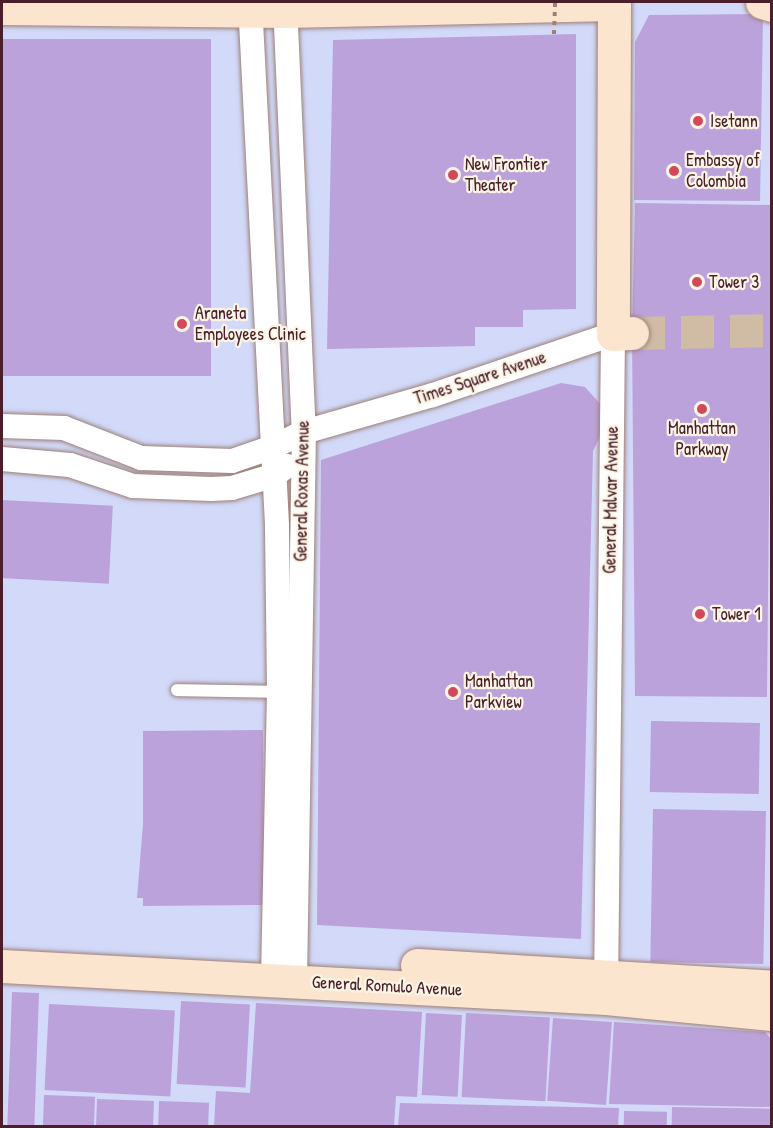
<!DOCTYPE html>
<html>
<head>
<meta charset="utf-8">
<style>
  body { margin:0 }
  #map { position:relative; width:773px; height:1128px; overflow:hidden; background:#f2e2c4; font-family:"Patrick Hand",sans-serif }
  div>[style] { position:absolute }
  .built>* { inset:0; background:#d2d9f9; transform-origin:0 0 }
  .building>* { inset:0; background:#bca2da; transform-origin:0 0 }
  .secondary-tunnel>* { height:33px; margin-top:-16.5px; transform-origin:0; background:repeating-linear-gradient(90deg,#d0bba5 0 33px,transparent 0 49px) }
  .roads { filter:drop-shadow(0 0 2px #9e8078) drop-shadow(0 0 2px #9e8078) }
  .lane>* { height:12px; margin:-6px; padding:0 6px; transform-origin:6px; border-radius:6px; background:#fff }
  .street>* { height:24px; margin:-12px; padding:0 12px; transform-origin:12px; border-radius:12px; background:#fff }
  .secondary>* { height:33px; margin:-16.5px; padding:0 16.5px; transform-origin:16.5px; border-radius:16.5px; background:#fbe5cf }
  .path-bridge>* { height:4px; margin-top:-2px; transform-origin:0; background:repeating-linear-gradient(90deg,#9e8078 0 4.5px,transparent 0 9px) }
  .dots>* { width:16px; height:16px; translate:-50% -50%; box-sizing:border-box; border:3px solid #fcf5e5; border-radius:50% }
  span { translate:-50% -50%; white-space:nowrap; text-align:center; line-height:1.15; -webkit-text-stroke:4.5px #fcf5e5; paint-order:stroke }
  .poi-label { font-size:18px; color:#4a1f2b }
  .left { translate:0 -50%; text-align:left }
  .street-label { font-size:18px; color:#4a1f2b }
  .frame { position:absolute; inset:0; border:3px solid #4a1f2b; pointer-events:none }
</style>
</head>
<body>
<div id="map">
  <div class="built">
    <i style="left:2px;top:2px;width:769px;height:1124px"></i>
  </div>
  <div class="building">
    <i style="clip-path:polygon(763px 14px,760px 201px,634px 200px,635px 42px,649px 15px)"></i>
    <i style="clip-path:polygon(576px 34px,576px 309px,523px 310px,523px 327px,475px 327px,475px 346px,327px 349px,333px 40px)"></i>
    <i style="left:2px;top:39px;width:209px;height:337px"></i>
    <i style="clip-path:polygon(635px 203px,772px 205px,767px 697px,635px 696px,632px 333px)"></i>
    <i style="clip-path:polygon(561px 383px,585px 387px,603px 407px,605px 426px,593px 451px,581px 939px,317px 925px,321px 460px)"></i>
    <i style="left:2px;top:500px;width:111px;height:78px;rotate:3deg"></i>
    <i style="left:651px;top:721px;width:109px;height:71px;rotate:1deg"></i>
    <i style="clip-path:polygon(263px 730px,264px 905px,143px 906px,143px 898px,137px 898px,143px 824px,143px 731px)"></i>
    <i style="left:653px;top:809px;width:113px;height:153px;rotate:1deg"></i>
    <i style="left:12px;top:992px;width:27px;height:134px;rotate:2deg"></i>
    <i style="left:181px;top:1001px;width:69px;height:83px;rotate:3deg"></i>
    <i style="clip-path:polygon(256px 1003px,422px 1012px,417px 1097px,396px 1096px,394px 1126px,214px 1126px,216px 1091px,250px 1093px)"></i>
    <i style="left:49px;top:1004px;width:126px;height:86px;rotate:3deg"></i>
    <i style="left:426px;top:1013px;width:36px;height:82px;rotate:3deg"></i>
    <i style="left:466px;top:1013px;width:84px;height:84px;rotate:3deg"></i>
    <i style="left:553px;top:1018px;width:59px;height:83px;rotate:4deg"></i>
    <i style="clip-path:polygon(614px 1022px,765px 1032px,772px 1040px,770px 1107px,609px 1104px)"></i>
    <i style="left:44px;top:1095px;width:51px;height:31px;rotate:2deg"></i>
    <i style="left:97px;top:1099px;width:57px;height:27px;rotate:2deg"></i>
    <i style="left:159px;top:1101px;width:50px;height:25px;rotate:2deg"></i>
    <i style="clip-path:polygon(400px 1103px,619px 1108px,618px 1126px,398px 1126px)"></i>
    <i style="left:672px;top:1107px;width:100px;height:19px;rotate:1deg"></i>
    <i style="left:624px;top:1111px;width:43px;height:15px;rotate:1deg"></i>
  </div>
  <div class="secondary-tunnel">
    <i style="left:632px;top:333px;width:140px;rotate:-1.2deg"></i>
  </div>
  <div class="roads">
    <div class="lane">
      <i style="left:177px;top:690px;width:102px;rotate:1.1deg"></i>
    </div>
    <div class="street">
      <i style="left:250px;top:2px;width:524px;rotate:87.04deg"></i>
      <i style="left:277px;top:525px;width:167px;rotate:89.3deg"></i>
      <i style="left:279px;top:692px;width:287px;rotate:91.2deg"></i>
      <i style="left:285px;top:2px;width:430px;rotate:87.5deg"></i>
      <i style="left:304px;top:432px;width:548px;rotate:90.94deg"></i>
      <i style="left:2px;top:426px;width:62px;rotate:1.8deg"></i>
      <i style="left:64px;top:428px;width:83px;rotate:21.3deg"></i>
      <i style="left:141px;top:458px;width:91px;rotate:1.9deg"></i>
      <i style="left:232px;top:461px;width:43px;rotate:-18.9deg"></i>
      <i style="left:273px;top:447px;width:34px;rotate:-26deg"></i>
      <i style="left:304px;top:432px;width:134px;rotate:-16deg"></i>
      <i style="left:433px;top:395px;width:190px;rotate:-18.7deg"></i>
      <i style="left:613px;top:334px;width:658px;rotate:90.61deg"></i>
      <i style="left:2px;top:459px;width:68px;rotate:5deg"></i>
      <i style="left:70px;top:465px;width:66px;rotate:18.4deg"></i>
      <i style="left:133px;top:486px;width:78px;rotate:2.2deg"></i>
      <i style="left:211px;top:489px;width:21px;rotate:-3deg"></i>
      <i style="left:232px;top:488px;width:45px;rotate:-16.8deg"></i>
      <i style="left:275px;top:475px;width:15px;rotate:-37deg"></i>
    </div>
    <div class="secondary">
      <i style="left:614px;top:2px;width:332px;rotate:90.2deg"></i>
      <i style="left:613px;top:334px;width:19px;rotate:-3deg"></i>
      <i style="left:762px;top:2px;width:10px;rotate:17deg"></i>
      <i style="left:2px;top:8px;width:283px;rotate:0.6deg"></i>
      <i style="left:285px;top:11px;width:329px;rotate:-1.2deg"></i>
      <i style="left:417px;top:965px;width:356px;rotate:3.5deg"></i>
      <i style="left:2px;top:966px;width:605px;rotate:3.03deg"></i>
      <i style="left:606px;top:998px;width:167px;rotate:5.5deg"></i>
    </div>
  </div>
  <div class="path-bridge">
    <i style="left:554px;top:34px;width:32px;rotate:-88deg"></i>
  </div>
  <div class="dots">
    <i style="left:698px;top:121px;background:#d1495b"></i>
    <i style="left:674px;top:171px;background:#d1495b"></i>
    <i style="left:453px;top:175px;background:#d1495b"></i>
    <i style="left:697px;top:282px;background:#d1495b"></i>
    <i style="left:182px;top:324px;background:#d1495b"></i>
    <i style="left:702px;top:409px;background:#d1495b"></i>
    <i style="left:700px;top:614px;background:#d1495b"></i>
    <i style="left:453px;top:692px;background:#d1495b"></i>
  </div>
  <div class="poi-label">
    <span class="left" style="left:710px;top:121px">Isetann</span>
    <span class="left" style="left:686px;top:171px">Embassy of<br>Colombia</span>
    <span class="left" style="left:465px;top:175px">New Frontier<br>Theater</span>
    <span class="left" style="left:709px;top:282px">Tower 3</span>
    <span class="left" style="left:195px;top:324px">Araneta<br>Employees Clinic</span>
    <span style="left:702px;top:439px">Manhattan<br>Parkway</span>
    <span class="left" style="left:712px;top:614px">Tower 1</span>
    <span class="left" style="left:465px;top:692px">Manhattan<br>Parkview</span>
  </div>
  <div class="street-label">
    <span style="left:480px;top:378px;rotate:-18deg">Times Square Avenue</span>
    <span style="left:302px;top:491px;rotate:-89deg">General Roxas Avenue</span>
    <span style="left:611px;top:500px;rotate:-89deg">General Malvar Avenue</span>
    <span style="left:387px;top:986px;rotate:3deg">General Romulo Avenue</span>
  </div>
  <div class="frame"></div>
</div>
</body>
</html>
